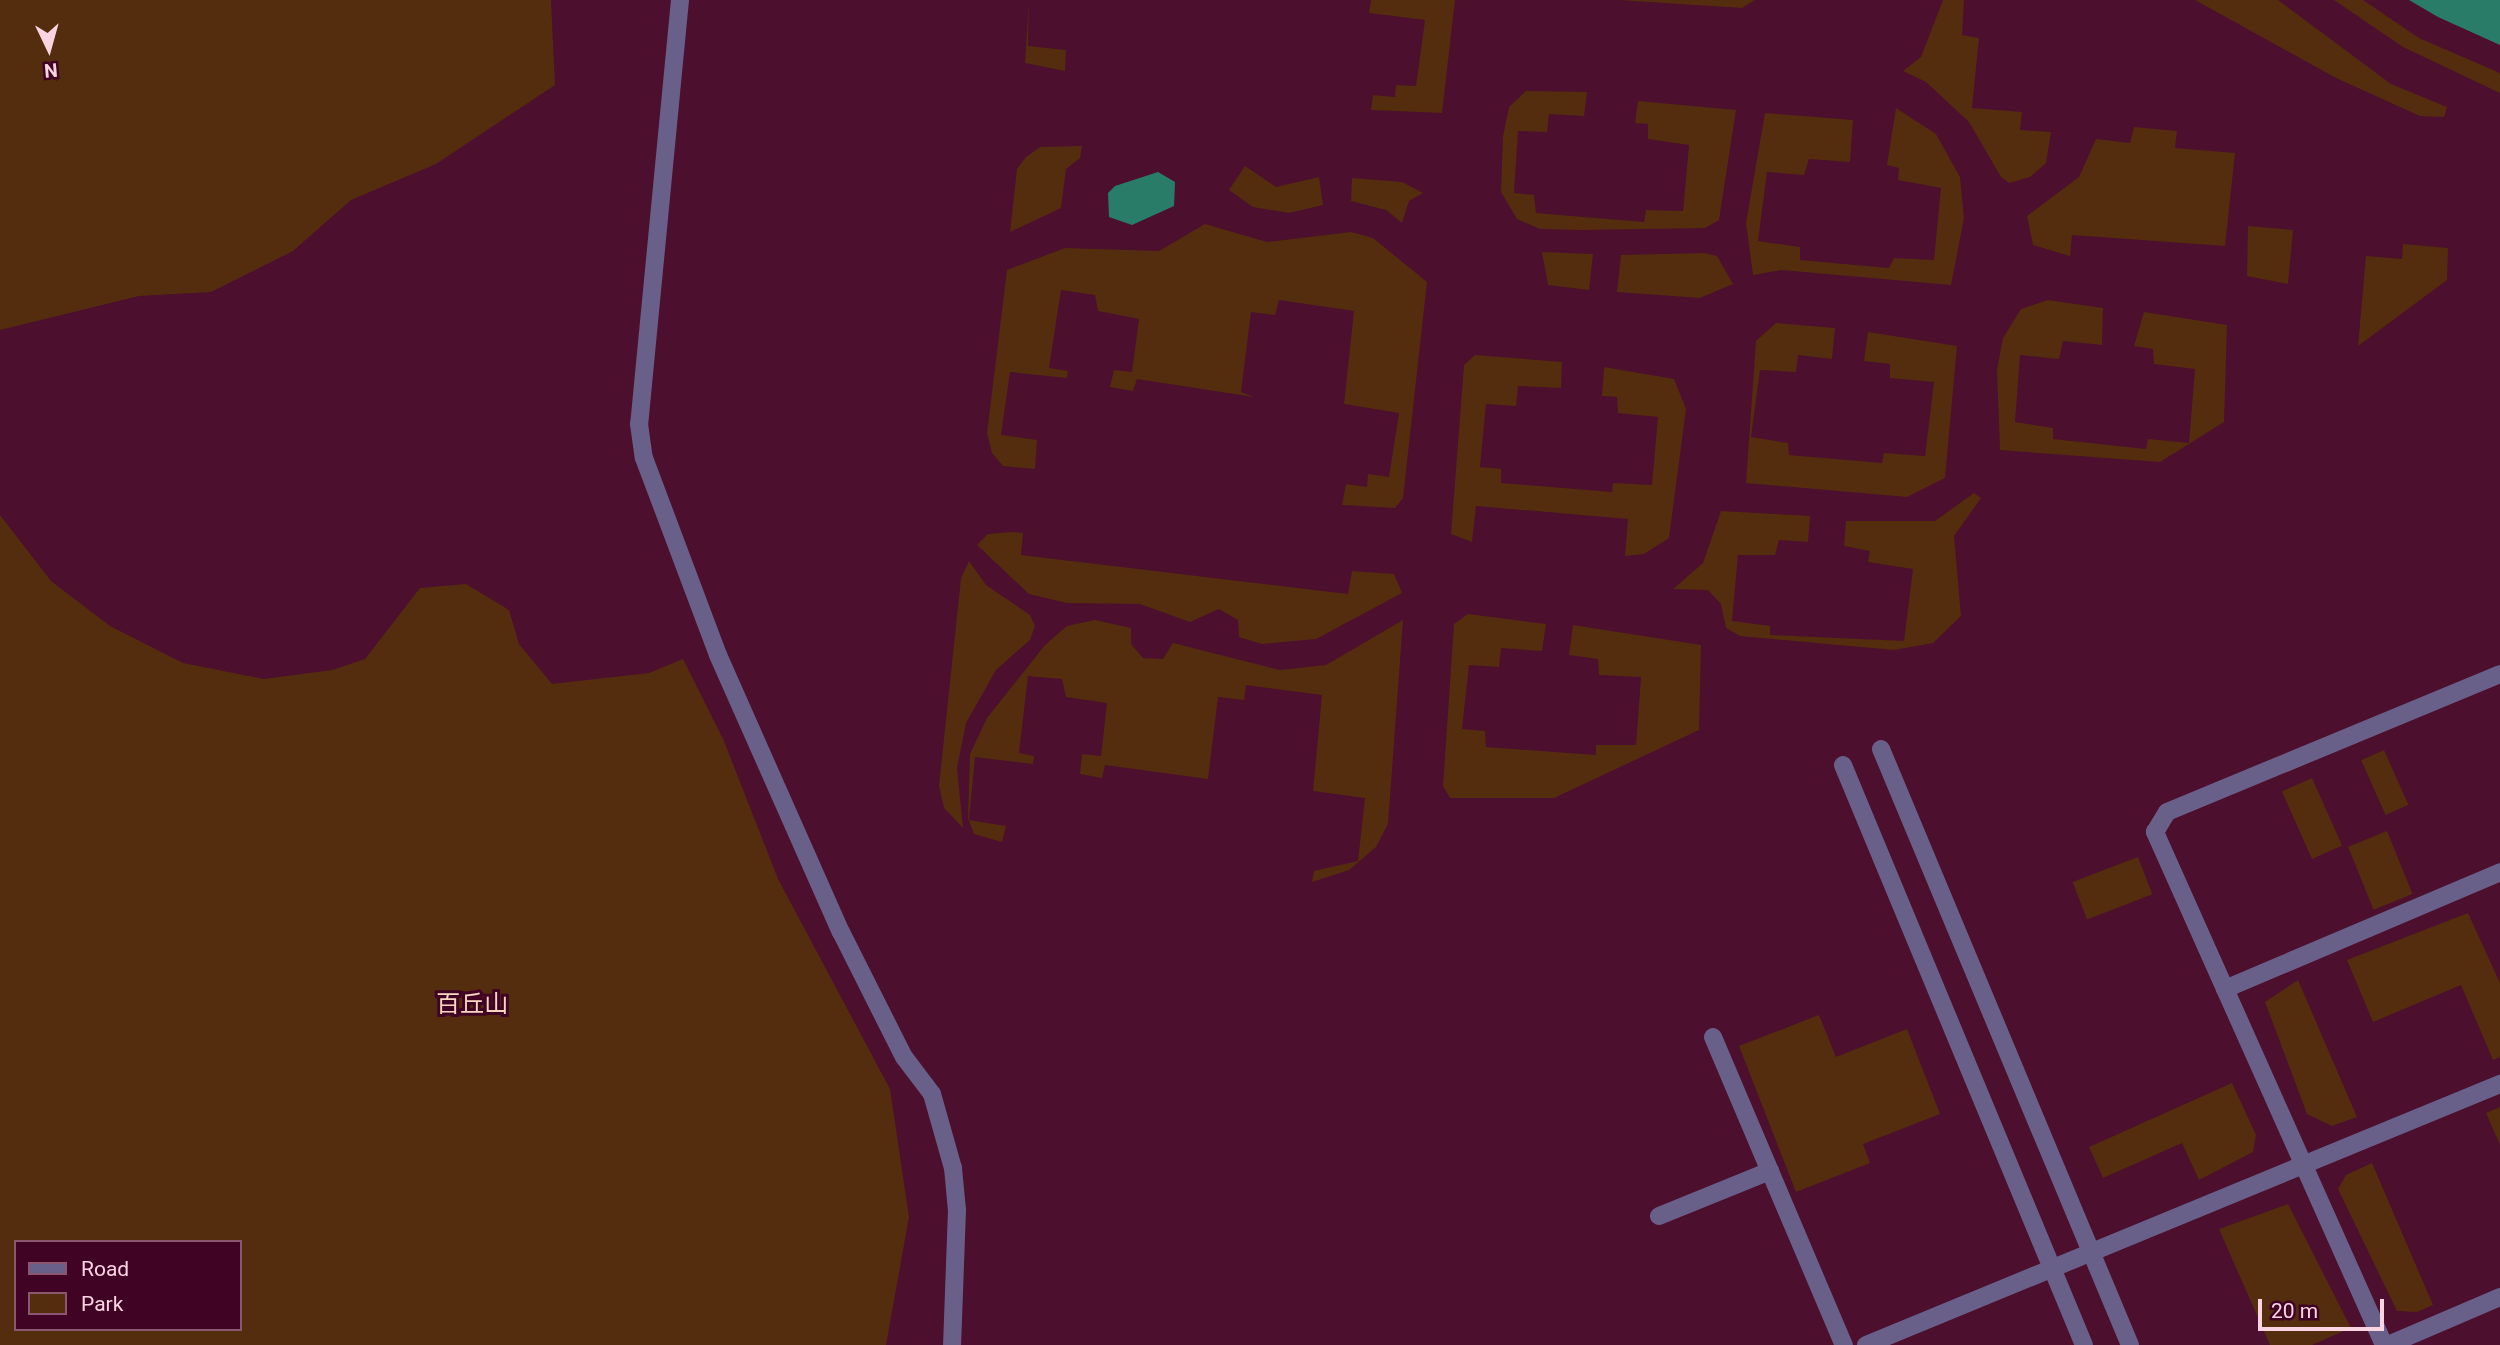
<!DOCTYPE html>
<html>
<head>
<meta charset="utf-8">
<style>
  body { margin:0 }
  #map { position:relative; width:2500px; height:1345px; overflow:hidden; background:#4c0f2e; font-family:Roboto,"Noto Sans SC",sans-serif }
  div>[style] { position:absolute }
  .green>* { inset:0; background:#542c0e; transform-origin:0 0 }
  .water>* { inset:0; background:#297d68 }
  .minor>* { height:18px; margin:-9px; padding:0 9px; transform-origin:9px; border-radius:9px; background:#69608a }
  span { translate:-50% -50%; white-space:nowrap; text-align:center; line-height:1.15; -webkit-text-stroke:6px #410324; paint-order:stroke }
  .park-label { font-size:24px; color:#f8d6c2 }
  .legend { position:absolute; left:14px; top:1240px; width:228px; height:91px; box-sizing:border-box; background:#410324; border:2px solid #8b5770; margin:0; padding:9px 12px; list-style:none; font-size:21px; color:#fbd4e2 }
  .legend li { display:flex; align-items:center; gap:14px; height:35px }
  .legend b { width:35px; border:2px solid #8b5770 }
  .north { position:absolute; left:14px; top:14px; width:70px; height:70px; -webkit-text-stroke:5px #410324; paint-order:stroke; rotate:175deg; font-size:19px; font-weight:700; line-height:28px; text-align:center; color:#fbd4e2 }
  .north::after { content:''; display:block; margin:auto; width:24px; height:32px; background:#fbd4e2; clip-path:polygon(50% 0,100% 100%,50% 72%,0 100%) }
  .scale { position:absolute; left:2258px; top:1299px; width:126px; height:32px; box-sizing:border-box; border:4px solid #fbd4e2; border-top:0; padding-left:9px; font-size:21px; line-height:24px; white-space:nowrap; color:#fbd4e2; -webkit-text-stroke:5px #410324; paint-order:stroke }
</style>
</head>
<body>
<div id="map">
  <div class="green">
    <i style="clip-path:polygon(0 0,551px 0,555px 85px,436px 164px,351px 200px,293px 251px,211px 292px,139px 296px,0 330px)"></i>
    <i style="clip-path:polygon(1029px 0,1028px 46px,1066px 50px,1065px 71px,1025px 63px)"></i>
    <i style="clip-path:polygon(1371px 0,1455px 0,1442px 113px,1371px 110px,1373px 95px,1395px 97px,1396px 85px,1416px 86px,1425px 20px,1369px 13px)"></i>
    <i style="clip-path:polygon(1618px 0,1755px 0,1742px 8px)"></i>
    <i style="clip-path:polygon(1943px 0,1964px 0,1962px 35px,1979px 38px,1972px 108px,2022px 112px,2020px 130px,2051px 132px,2046px 163px,2030px 177px,2009px 183px,2001px 177px,1969px 122px,1926px 82px,1903px 71px,1921px 57px)"></i>
    <i style="clip-path:polygon(2195px 0,2278px 0,2391px 84px,2447px 107px,2444px 117px,2420px 116px,2336px 78px)"></i>
    <i style="clip-path:polygon(2334px 0,2363px 0,2419px 38px,2500px 73px,2500px 93px,2403px 47px)"></i>
    <i style="clip-path:polygon(1526px 91px,1587px 92px,1584px 116px,1549px 114px,1547px 132px,1518px 131px,1514px 193px,1534px 195px,1536px 213px,1644px 222px,1646px 210px,1683px 211px,1689px 145px,1648px 139px,1648px 124px,1635px 123px,1638px 101px,1736px 110px,1719px 220px,1705px 228px,1582px 230px,1540px 229px,1517px 219px,1501px 192px,1503px 136px,1509px 107px)"></i>
    <i style="clip-path:polygon(1896px 108px,1936px 134px,1960px 177px,1964px 218px,1951px 285px,1781px 270px,1753px 275px,1746px 223px,1765px 113px,1853px 120px,1850px 162px,1809px 159px,1804px 175px,1767px 172px,1758px 241px,1800px 247px,1800px 260px,1889px 268px,1894px 258px,1934px 260px,1941px 188px,1898px 180px,1899px 168px,1887px 165px)"></i>
    <i style="clip-path:polygon(2134px 127px,2177px 131px,2175px 148px,2235px 153px,2225px 246px,2072px 235px,2070px 256px,2033px 245px,2027px 216px,2079px 177px,2096px 139px,2130px 143px)"></i>
    <i style="clip-path:polygon(1082px 146px,1080px 158px,1066px 169px,1061px 208px,1010px 232px,1017px 169px,1026px 157px,1040px 147px)"></i>
    <i style="clip-path:polygon(1245px 166px,1276px 187px,1319px 177px,1323px 205px,1289px 213px,1253px 207px,1229px 190px)"></i>
    <i style="clip-path:polygon(1352px 178px,1402px 182px,1423px 193px,1409px 201px,1402px 223px,1386px 210px,1351px 201px)"></i>
    <i style="clip-path:polygon(1205px 224px,1267px 242px,1351px 232px,1373px 238px,1427px 282px,1403px 498px,1395px 508px,1342px 505px,1346px 484px,1367px 487px,1368px 474px,1389px 477px,1399px 413px,1344px 404px,1354px 311px,1279px 300px,1275px 315px,1251px 312px,1241px 392px,1254px 397px,1137px 379px,1133px 391px,1110px 387px,1114px 370px,1132px 372px,1139px 319px,1098px 311px,1095px 295px,1061px 290px,1049px 368px,1068px 371px,1067px 378px,1010px 372px,1001px 435px,1037px 440px,1035px 469px,1003px 466px,992px 453px,987px 433px,1007px 270px,1065px 248px,1159px 251px)"></i>
    <i style="clip-path:polygon(2248px 226px,2293px 230px,2288px 284px,2247px 276px)"></i>
    <i style="clip-path:polygon(2403px 244px,2448px 248px,2447px 280px,2358px 346px,2366px 256px,2402px 259px)"></i>
    <i style="clip-path:polygon(1542px 252px,1593px 254px,1589px 290px,1548px 285px)"></i>
    <i style="clip-path:polygon(1705px 253px,1717px 256px,1733px 284px,1700px 298px,1617px 292px,1621px 255px)"></i>
    <i style="clip-path:polygon(2048px 300px,2103px 308px,2102px 345px,2063px 341px,2059px 359px,2020px 355px,2015px 422px,2053px 428px,2053px 439px,2146px 449px,2148px 439px,2189px 443px,2195px 369px,2154px 364px,2153px 349px,2134px 346px,2144px 312px,2227px 325px,2224px 422px,2160px 462px,2000px 450px,1997px 370px,2003px 338px,2021px 309px)"></i>
    <i style="clip-path:polygon(1776px 323px,1835px 328px,1832px 359px,1798px 355px,1796px 372px,1760px 370px,1751px 437px,1788px 443px,1789px 455px,1882px 463px,1884px 453px,1925px 456px,1934px 382px,1890px 378px,1890px 364px,1864px 361px,1868px 332px,1957px 346px,1945px 478px,1907px 497px,1746px 483px,1756px 341px)"></i>
    <i style="clip-path:polygon(1475px 355px,1562px 362px,1561px 388px,1518px 386px,1516px 406px,1486px 404px,1480px 467px,1501px 469px,1501px 483px,1612px 492px,1613px 483px,1652px 485px,1658px 417px,1618px 413px,1617px 397px,1602px 396px,1604px 367px,1674px 379px,1686px 409px,1669px 538px,1644px 554px,1625px 556px,1628px 519px,1476px 506px,1472px 542px,1451px 534px,1464px 365px)"></i>
    <i style="clip-path:polygon(1974px 493px,1981px 498px,1954px 536px,1961px 616px,1933px 643px,1894px 650px,1740px 636px,1726px 628px,1721px 604px,1708px 590px,1673px 589px,1703px 563px,1721px 511px,1810px 516px,1808px 542px,1779px 540px,1775px 555px,1738px 555px,1732px 621px,1770px 626px,1770px 635px,1904px 641px,1913px 569px,1868px 562px,1870px 551px,1844px 546px,1846px 521px,1935px 521px)"></i>
    <i style="clip-path:polygon(evenodd,0 515px,51px 581px,110px 626px,183px 663px,264px 679px,332px 670px,365px 659px,420px 588px,466px 584px,509px 610px,519px 644px,552px 684px,649px 673px,683px 659px,724px 741px,778px 879px,890px 1089px,909px 1217px,886px 1345px,0 1345px,0 515px,16px 1242px,240px 1242px,240px 1329px,16px 1329px,16px 1242px)"></i>
    <i style="clip-path:polygon(1013px 532px,1023px 533px,1021px 555px,1348px 594px,1352px 571px,1394px 574px,1402px 593px,1316px 639px,1262px 644px,1239px 637px,1238px 620px,1219px 609px,1190px 622px,1140px 604px,1067px 603px,1029px 594px,977px 545px,988px 534px)"></i>
    <i style="clip-path:polygon(969px 561px,986px 585px,1030px 615px,1035px 626px,1030px 640px,996px 670px,966px 723px,957px 768px,963px 828px,944px 808px,939px 786px,961px 578px)"></i>
    <i style="clip-path:polygon(1468px 614px,1546px 624px,1542px 651px,1501px 648px,1499px 667px,1469px 665px,1462px 729px,1485px 731px,1486px 747px,1596px 755px,1596px 745px,1636px 745px,1641px 677px,1599px 675px,1598px 659px,1569px 655px,1573px 625px,1701px 645px,1699px 730px,1554px 798px,1450px 798px,1443px 786px,1454px 624px)"></i>
    <i style="clip-path:polygon(1095px 620px,1131px 628px,1131px 644px,1143px 658px,1163px 659px,1173px 643px,1280px 670px,1326px 665px,1403px 620px,1388px 824px,1376px 847px,1349px 870px,1312px 882px,1314px 871px,1358px 861px,1365px 798px,1313px 791px,1322px 695px,1246px 685px,1244px 700px,1218px 697px,1208px 779px,1105px 765px,1102px 778px,1080px 774px,1082px 754px,1101px 756px,1107px 703px,1066px 697px,1062px 679px,1028px 676px,1019px 753px,1034px 756px,1033px 764px,975px 757px,969px 820px,1006px 826px,1002px 842px,974px 834px,968px 818px,970px 754px,987px 718px,1045px 645px,1067px 626px)"></i>
    <i style="left:2384px;top:750px;width:60px;height:25px;rotate:66deg"></i>
    <i style="left:2312px;top:778px;width:74px;height:33px;rotate:66deg"></i>
    <i style="left:2387px;top:831px;width:68px;height:42px;rotate:68deg"></i>
    <i style="left:2138px;top:857px;width:40px;height:70px;rotate:69deg"></i>
    <i style="clip-path:polygon(2468px 913px,2500px 983px,2500px 1057px,2493px 1060px,2461px 985px,2373px 1022px,2347px 960px)"></i>
    <i style="clip-path:polygon(2298px 980px,2357px 1117px,2332px 1126px,2307px 1114px,2265px 1002px)"></i>
    <i style="clip-path:polygon(1819px 1015px,1836px 1057px,1907px 1029px,1940px 1114px,1863px 1144px,1870px 1163px,1796px 1192px,1739px 1046px)"></i>
    <i style="clip-path:polygon(2232px 1083px,2256px 1135px,2253px 1152px,2199px 1180px,2182px 1143px,2103px 1178px,2089px 1147px)"></i>
    <i style="clip-path:polygon(2500px 1107px,2500px 1145px,2486px 1113px)"></i>
    <i style="clip-path:polygon(2372px 1163px,2433px 1305px,2417px 1312px,2397px 1311px,2338px 1189px,2346px 1175px)"></i>
    <i style="clip-path:polygon(2288px 1204px,2351px 1328px,2312px 1345px,2270px 1345px,2219px 1229px)"></i>
  </div>
  <div class="water">
    <i style="clip-path:polygon(2409px 0,2500px 0,2500px 45px,2438px 17px)"></i>
    <i style="clip-path:polygon(1158px 172px,1175px 182px,1174px 206px,1132px 225px,1109px 217px,1108px 193px,1115px 186px)"></i>
  </div>
  <div class="minor">
    <i style="left:680px;top:0;width:426px;rotate:95.5deg"></i>
    <i style="left:639px;top:424px;width:34px;rotate:82deg"></i>
    <i style="left:644px;top:458px;width:210px;rotate:69.4deg"></i>
    <i style="left:718px;top:655px;width:303px;rotate:66.1deg"></i>
    <i style="left:841px;top:932px;width:140px;rotate:63.3deg"></i>
    <i style="left:904px;top:1057px;width:46px;rotate:52.9deg"></i>
    <i style="left:932px;top:1094px;width:77px;rotate:74.2deg"></i>
    <i style="left:953px;top:1168px;width:42px;rotate:84.6deg"></i>
    <i style="left:957px;top:1210px;width:135px;rotate:92.1deg"></i>
    <i style="left:1881px;top:749px;width:646px;rotate:67.33deg"></i>
    <i style="left:1843px;top:765px;width:628px;rotate:67.44deg"></i>
    <i style="left:2225px;top:989px;width:299px;rotate:-23deg"></i>
    <i style="left:1713px;top:1037px;width:335px;rotate:67deg"></i>
    <i style="left:1659px;top:1216px;width:120px;rotate:-22.1deg"></i>
    <i style="left:1866px;top:1345px;width:686px;rotate:-22.38deg"></i>
    <i style="left:2384px;top:1345px;width:562px;rotate:-114.06deg"></i>
    <i style="left:2155px;top:832px;width:23px;rotate:-59deg"></i>
    <i style="left:2167px;top:812px;width:360px;rotate:-22.5deg"></i>
    <i style="left:2388px;top:1345px;width:122px;rotate:-23.2deg"></i>
  </div>
  <div class="park-label">
    <span style="left:472px;top:1005px">百丘山</span>
  </div>
  <ul class="legend">
  <li><b style="height:9px;background:#69608a"></b>Road</li>
  <li><b style="height:19px;background:#542c0e"></b>Park</li>
  </ul>
  <div class="north">N</div>
  <div class="scale">20 m</div>
</div>
</body>
</html>
